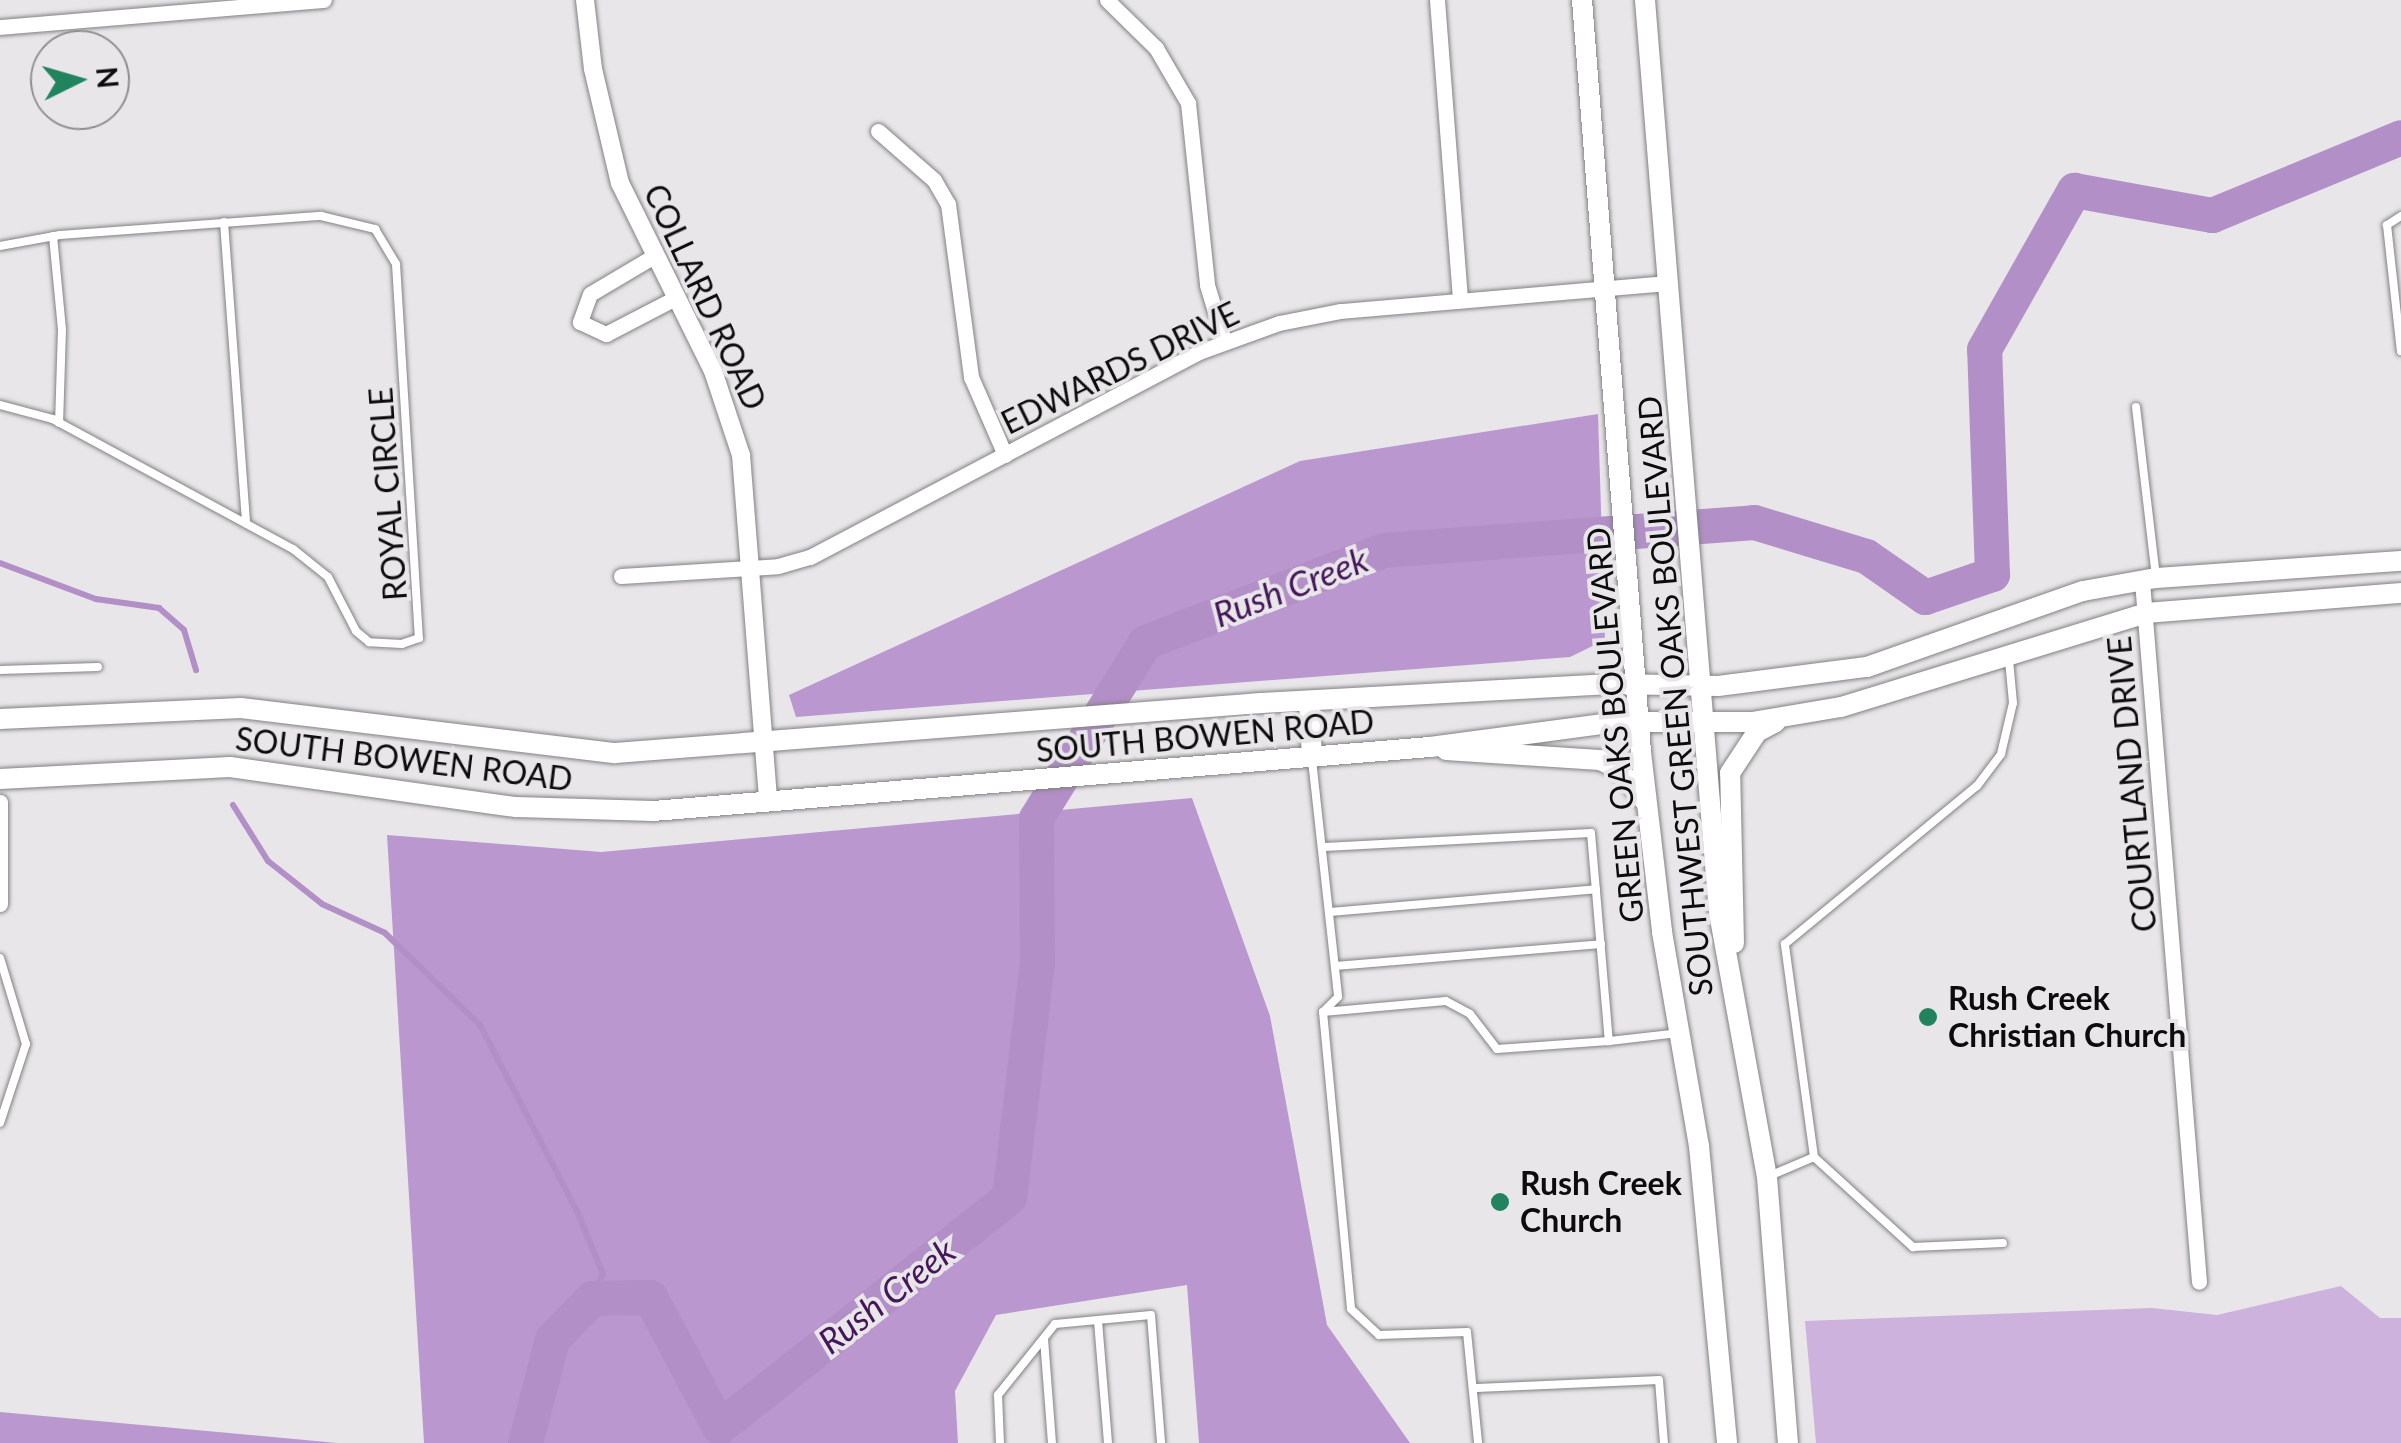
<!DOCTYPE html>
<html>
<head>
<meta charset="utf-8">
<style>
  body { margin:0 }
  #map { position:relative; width:2401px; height:1443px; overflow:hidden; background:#e8e6e9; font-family:Lato,sans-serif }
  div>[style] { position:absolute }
  .green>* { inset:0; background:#ccb2dc }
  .forest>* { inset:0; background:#ba97cf }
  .stream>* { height:6px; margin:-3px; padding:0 3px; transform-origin:3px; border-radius:3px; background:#b28fc7 }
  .river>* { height:35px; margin:-17.5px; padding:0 17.5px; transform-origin:17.5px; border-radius:17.5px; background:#b28fc7 }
  .roads { filter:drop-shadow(0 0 2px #828183) drop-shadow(0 0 2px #828183) }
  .service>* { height:8px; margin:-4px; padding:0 4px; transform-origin:4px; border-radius:4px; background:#fff }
  .minor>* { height:15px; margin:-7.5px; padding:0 7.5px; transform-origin:7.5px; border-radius:7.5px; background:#fff }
  .tertiary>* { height:18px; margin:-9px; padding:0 9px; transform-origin:9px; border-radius:9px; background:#fff }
  .secondary>* { height:20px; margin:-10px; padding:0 10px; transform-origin:10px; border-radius:10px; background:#fff }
  .dots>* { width:28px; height:28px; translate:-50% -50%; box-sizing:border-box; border:5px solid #e8e6e9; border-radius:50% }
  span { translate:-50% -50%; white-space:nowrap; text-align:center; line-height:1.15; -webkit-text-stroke:8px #e8e6e9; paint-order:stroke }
  .street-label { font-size:32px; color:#0c0c0d }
  .poi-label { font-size:32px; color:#0c0c0d; font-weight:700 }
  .left { translate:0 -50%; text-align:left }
  .water-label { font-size:35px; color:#45175a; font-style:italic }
  .north { position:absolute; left:30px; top:30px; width:100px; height:100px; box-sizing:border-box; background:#e8e6e9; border:2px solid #908f91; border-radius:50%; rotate:85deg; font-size:28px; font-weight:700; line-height:40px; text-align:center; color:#0c0c0d }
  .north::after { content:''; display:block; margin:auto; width:35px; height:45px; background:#21845e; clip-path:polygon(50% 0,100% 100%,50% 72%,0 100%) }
</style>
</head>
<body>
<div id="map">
  <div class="green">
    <i style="clip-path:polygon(2341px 1286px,2380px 1318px,2401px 1318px,2401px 1443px,1816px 1443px,1805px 1321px,2152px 1308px,2217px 1315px)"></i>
  </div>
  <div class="forest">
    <i style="clip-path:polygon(1598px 414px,1605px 640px,1570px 657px,796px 717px,789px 695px,1300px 461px)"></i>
    <i style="clip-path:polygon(1192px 798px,1270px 1016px,1327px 1325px,1410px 1443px,1199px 1443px,1187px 1285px,996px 1315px,955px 1391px,958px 1443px,424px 1443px,387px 835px,601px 852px)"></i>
    <i style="clip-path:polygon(0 1412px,337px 1443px,0 1443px)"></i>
  </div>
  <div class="stream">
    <i style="left:0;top:563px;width:103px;rotate:20.6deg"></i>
    <i style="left:96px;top:599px;width:64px;rotate:8.1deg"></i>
    <i style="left:159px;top:608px;width:33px;rotate:41deg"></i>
    <i style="left:184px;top:630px;width:42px;rotate:73.3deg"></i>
    <i style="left:233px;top:805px;width:66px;rotate:58deg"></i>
    <i style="left:268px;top:861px;width:69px;rotate:38.5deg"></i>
    <i style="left:322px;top:904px;width:69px;rotate:24.7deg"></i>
    <i style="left:385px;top:933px;width:132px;rotate:44.1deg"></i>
    <i style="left:480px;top:1025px;width:210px;rotate:62.5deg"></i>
    <i style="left:577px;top:1211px;width:68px;rotate:67.6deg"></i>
    <i style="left:603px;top:1274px;width:26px;rotate:115deg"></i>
  </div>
  <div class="river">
    <i style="left:525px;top:1443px;width:107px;rotate:-75.4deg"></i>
    <i style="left:552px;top:1339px;width:57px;rotate:-45.7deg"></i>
    <i style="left:592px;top:1298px;width:58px;rotate:-1deg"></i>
    <i style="left:650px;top:1297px;width:147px;rotate:62deg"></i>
    <i style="left:719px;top:1427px;width:370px;rotate:-38.4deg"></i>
    <i style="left:1009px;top:1197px;width:237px;rotate:-83.2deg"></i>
    <i style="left:1037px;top:962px;width:144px;rotate:-90.4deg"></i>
    <i style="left:1036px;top:818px;width:207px;rotate:-58.2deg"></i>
    <i style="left:1145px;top:642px;width:255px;rotate:-21.1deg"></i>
    <i style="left:1383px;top:550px;width:372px;rotate:-4.3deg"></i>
    <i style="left:1754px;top:522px;width:117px;rotate:16.9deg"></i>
    <i style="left:1866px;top:556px;width:72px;rotate:34.8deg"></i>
    <i style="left:1925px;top:597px;width:71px;rotate:-18.9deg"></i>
    <i style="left:1992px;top:574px;width:225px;rotate:-92deg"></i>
    <i style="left:1984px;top:349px;width:183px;rotate:-60.5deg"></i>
    <i style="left:2074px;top:190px;width:140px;rotate:10.3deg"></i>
    <i style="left:2212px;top:215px;width:204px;rotate:-22.4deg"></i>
  </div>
  <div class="roads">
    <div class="service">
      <i style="left:2401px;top:216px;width:17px;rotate:147deg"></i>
      <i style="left:2387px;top:225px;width:127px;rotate:83.7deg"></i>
      <i style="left:224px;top:222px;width:302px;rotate:85.8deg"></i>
      <i style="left:53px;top:236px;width:93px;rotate:84.5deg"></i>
      <i style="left:62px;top:329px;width:94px;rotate:91.8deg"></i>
      <i style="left:0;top:246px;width:61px;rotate:-10.4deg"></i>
      <i style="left:60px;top:235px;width:262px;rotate:-4.2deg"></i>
      <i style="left:321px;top:216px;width:56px;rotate:13.5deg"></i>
      <i style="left:375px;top:229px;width:41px;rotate:59deg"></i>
      <i style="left:396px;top:264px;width:375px;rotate:86.5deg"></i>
      <i style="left:419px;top:638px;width:18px;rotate:161deg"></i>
      <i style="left:402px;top:644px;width:33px;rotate:-177deg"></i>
      <i style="left:369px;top:642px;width:17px;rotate:-140deg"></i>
      <i style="left:356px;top:631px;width:61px;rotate:-117.4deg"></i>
      <i style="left:328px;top:577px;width:45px;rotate:-141.3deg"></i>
      <i style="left:293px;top:549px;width:273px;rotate:-151.6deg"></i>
      <i style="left:53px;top:419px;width:55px;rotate:-165.2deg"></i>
      <i style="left:2136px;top:407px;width:171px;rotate:83.3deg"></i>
      <i style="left:0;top:670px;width:98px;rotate:-1.8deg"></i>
      <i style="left:1312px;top:760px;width:238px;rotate:83.7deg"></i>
      <i style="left:1338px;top:997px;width:21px;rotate:135deg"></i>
      <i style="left:1323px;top:1012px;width:298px;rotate:84.6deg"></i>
      <i style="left:1351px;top:1309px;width:38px;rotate:43deg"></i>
      <i style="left:1379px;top:1335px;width:88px;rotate:-2deg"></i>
      <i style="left:1467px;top:1332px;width:112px;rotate:84.3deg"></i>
      <i style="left:1324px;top:847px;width:267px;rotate:-3deg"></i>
      <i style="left:1591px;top:833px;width:209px;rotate:85.1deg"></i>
      <i style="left:1609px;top:1041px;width:70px;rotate:-6.5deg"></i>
      <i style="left:1330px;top:912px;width:267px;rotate:-4.9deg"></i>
      <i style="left:0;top:958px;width:90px;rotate:73.2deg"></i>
      <i style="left:26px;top:1044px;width:83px;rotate:108.2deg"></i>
      <i style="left:1335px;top:966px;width:267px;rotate:-4.7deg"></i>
      <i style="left:1323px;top:1012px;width:123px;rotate:-5.1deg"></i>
      <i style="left:1446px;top:1001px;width:27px;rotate:28deg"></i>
      <i style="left:1470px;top:1014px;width:44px;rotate:52.4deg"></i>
      <i style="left:1497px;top:1049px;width:112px;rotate:-4.1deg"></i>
      <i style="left:1814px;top:1157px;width:134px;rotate:42.3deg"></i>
      <i style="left:1913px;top:1247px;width:90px;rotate:-2.5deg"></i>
      <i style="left:1767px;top:1177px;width:51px;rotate:-23.1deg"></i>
      <i style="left:1814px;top:1157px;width:215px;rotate:-97.8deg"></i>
      <i style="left:1785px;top:944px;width:249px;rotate:-39.5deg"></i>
      <i style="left:1977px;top:786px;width:40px;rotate:-53deg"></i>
      <i style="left:2001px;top:754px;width:52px;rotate:-76.8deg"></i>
      <i style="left:2013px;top:703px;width:43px;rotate:-95.3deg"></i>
      <i style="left:1098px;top:1321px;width:122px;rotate:85.3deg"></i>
      <i style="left:1044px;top:1339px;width:104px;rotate:85.6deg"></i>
      <i style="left:1477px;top:1388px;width:182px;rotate:-2.5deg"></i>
      <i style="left:1659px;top:1380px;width:63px;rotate:85.5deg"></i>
      <i style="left:1000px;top:1443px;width:48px;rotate:-92.4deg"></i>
      <i style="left:998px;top:1395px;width:91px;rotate:-51.2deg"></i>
      <i style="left:1055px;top:1324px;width:96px;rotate:-5.4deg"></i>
      <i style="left:1151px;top:1315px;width:128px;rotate:85.5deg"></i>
    </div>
    <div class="minor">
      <i style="left:1107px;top:0;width:69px;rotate:44.4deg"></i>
      <i style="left:1156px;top:48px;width:64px;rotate:59.8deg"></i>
      <i style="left:1188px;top:103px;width:183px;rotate:84deg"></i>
      <i style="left:1207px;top:285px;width:59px;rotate:73.1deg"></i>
      <i style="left:1437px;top:0;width:301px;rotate:85.6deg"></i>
      <i style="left:0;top:27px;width:325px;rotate:-4.8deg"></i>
      <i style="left:878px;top:131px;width:74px;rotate:41.2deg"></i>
      <i style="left:934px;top:180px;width:28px;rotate:60deg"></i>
      <i style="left:948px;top:204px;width:175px;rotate:82.4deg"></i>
      <i style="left:971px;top:377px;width:85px;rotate:66.4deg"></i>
      <i style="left:654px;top:256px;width:74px;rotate:149.3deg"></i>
      <i style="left:590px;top:294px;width:30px;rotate:110deg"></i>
      <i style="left:580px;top:322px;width:29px;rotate:25deg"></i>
      <i style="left:606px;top:334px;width:80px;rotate:-27.5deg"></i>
      <i style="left:621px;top:576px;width:157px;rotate:-3.6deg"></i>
      <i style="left:778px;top:566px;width:33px;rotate:-16deg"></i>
      <i style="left:810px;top:557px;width:440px;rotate:-27.8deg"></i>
      <i style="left:1199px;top:352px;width:85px;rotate:-19.9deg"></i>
      <i style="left:1279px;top:323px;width:63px;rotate:-11deg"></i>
      <i style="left:1341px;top:311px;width:326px;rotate:-4.9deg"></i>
      <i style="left:2142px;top:581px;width:703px;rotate:85.35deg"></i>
      <i style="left:0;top:802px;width:102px;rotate:90deg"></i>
    </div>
    <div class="tertiary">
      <i style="left:585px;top:0;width:69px;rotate:83.4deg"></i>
      <i style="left:593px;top:69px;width:117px;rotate:76.7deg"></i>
      <i style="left:620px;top:183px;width:210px;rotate:63.7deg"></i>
      <i style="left:713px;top:371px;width:89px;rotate:71.6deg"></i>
      <i style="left:741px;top:455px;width:346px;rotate:85.5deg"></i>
    </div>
    <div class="secondary">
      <i style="left:1582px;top:0;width:754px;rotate:85.51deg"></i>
      <i style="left:1641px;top:752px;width:181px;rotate:83.3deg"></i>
      <i style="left:1662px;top:932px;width:217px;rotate:80.2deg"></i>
      <i style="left:1699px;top:1146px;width:298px;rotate:84.6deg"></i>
      <i style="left:1645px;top:0;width:916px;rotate:85.37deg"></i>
      <i style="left:1719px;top:913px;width:268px;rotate:79.7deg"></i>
      <i style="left:1767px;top:1177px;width:267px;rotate:85.5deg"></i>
      <i style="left:1309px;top:701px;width:57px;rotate:87deg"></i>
      <i style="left:0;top:719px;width:241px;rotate:-2.6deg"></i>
      <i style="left:241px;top:708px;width:377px;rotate:6.9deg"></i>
      <i style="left:615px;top:753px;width:648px;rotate:-4.43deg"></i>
      <i style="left:1261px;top:703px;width:355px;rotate:-3.1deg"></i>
      <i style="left:1615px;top:684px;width:103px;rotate:1.1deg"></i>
      <i style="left:1718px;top:686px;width:150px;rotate:-7.3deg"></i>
      <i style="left:1867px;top:667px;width:229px;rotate:-19.4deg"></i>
      <i style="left:2083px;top:591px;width:74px;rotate:-10.1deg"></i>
      <i style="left:2156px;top:578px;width:246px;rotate:-4deg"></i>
      <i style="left:1446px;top:750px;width:154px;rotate:3.7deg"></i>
      <i style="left:1600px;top:760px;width:21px;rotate:25deg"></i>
      <i style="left:1619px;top:769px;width:40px;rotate:51deg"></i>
      <i style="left:0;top:779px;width:230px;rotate:-3deg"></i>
      <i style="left:230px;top:767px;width:289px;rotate:8deg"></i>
      <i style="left:516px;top:807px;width:137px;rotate:1.7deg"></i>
      <i style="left:653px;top:811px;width:780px;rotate:-4.71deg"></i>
      <i style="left:1430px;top:747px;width:190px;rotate:-7.6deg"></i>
      <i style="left:1618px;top:722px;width:134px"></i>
      <i style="left:1752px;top:722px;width:90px;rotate:-9.6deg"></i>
      <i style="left:1841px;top:707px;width:319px;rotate:-17.1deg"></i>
      <i style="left:2146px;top:613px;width:256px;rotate:-4.5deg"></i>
      <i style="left:1734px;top:943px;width:170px;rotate:-91.3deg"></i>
      <i style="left:1730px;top:773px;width:49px;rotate:-56.6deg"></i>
      <i style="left:1757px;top:732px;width:21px;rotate:-28deg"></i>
    </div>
  </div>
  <div class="dots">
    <i style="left:1928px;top:1017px;background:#21845e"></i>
    <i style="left:1500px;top:1202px;background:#21845e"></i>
  </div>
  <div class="street-label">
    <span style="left:705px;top:297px;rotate:65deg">COLLARD ROAD</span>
    <span style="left:1120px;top:368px;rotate:-26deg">EDWARDS DRIVE</span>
    <span style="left:388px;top:494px;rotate:-94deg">ROYAL CIRCLE</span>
    <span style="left:1675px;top:696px;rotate:-95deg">SOUTHWEST GREEN OAKS BOULEVARD</span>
    <span style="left:1615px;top:725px;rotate:-95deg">GREEN OAKS BOULEVARD</span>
    <span style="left:1205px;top:736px;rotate:-5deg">SOUTH BOWEN ROAD</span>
    <span style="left:404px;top:759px;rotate:7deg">SOUTH BOWEN ROAD</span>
    <span style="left:2132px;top:784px;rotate:-95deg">COURTLAND DRIVE</span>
  </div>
  <div class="poi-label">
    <span class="left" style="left:1948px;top:1017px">Rush Creek<br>Christian Church</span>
    <span class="left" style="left:1520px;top:1202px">Rush Creek<br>Church</span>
  </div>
  <div class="water-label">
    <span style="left:1290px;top:586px;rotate:-21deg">Rush Creek</span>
    <span style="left:886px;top:1295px;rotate:-38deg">Rush Creek</span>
  </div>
  <div class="north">N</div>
</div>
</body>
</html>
